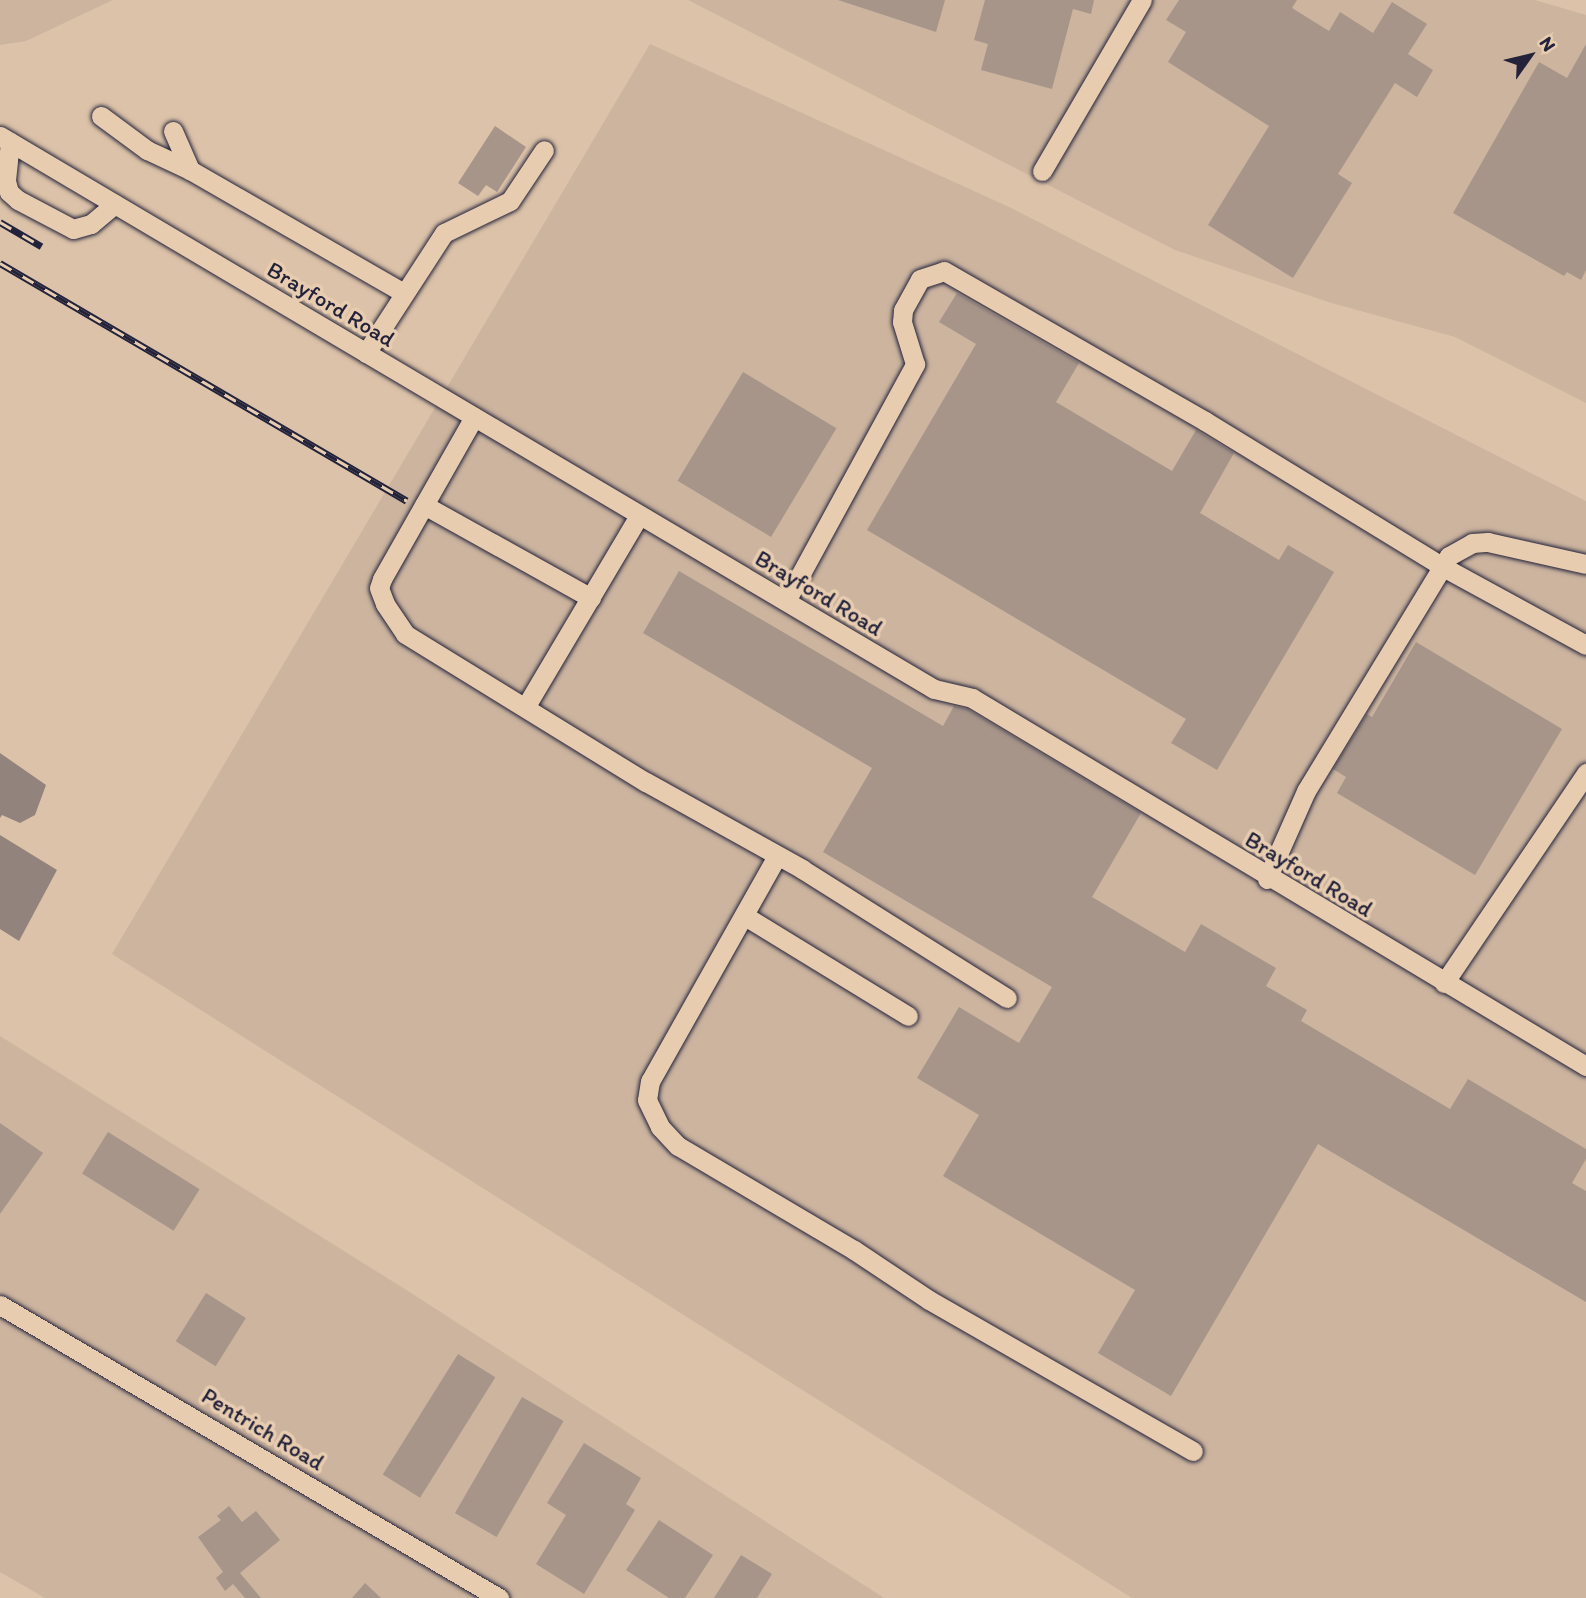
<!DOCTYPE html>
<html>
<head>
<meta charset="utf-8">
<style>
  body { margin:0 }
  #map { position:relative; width:1586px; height:1598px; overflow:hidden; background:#dcc2a8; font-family:Itim,sans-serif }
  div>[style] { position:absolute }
  .built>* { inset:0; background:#ccb49f }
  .water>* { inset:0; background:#92837c }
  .building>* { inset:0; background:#a7958a; transform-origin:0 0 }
  .roads { filter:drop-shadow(0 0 2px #22223b) drop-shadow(0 0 2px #22223b) }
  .minor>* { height:19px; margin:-9.5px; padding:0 9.5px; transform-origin:9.5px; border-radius:9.5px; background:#e8ccaf }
  .rail>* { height:7px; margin-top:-3.5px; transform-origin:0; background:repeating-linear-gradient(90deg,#e8ccaf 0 13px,#22223b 0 26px); box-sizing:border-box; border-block:2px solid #22223b }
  span { translate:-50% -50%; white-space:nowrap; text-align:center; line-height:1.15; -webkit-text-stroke:7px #e8ccaf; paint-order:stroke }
  .street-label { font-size:23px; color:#22223b }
  .north { position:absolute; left:1495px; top:21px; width:70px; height:70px; -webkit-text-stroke:5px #e8ccaf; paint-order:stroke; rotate:56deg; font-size:19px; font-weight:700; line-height:28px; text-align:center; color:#22223b }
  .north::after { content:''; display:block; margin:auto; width:24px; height:32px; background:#22223b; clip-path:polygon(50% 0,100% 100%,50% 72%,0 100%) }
</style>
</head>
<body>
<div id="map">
  <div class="built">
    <i style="clip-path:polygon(0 0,113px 0,26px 41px,0 45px)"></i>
    <i style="clip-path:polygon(688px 0,1535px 0,1586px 15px,1586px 403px,1455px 337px,1328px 302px,1175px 250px)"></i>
    <i style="clip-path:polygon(650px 44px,1007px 206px,1586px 501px,1586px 1598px,1132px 1598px,112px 954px)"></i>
    <i style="clip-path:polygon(0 1036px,408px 1291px,884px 1598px,45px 1598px,0 1572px)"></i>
  </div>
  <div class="water">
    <i style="clip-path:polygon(0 753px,46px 785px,35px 815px,20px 823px,2px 815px,0 818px)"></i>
    <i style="clip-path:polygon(0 835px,57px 870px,19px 941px,0 929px)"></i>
  </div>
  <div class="building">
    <i style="clip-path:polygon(838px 0,945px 0,936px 32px)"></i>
    <i style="clip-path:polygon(985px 0,1094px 0,1091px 14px,1073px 9px,1052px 89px,981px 70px,988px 44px,974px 40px)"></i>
    <i style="clip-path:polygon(1179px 0,1297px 0,1292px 8px,1329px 31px,1340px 12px,1373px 33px,1392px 2px,1427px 24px,1408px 54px,1433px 70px,1417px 97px,1395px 83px,1338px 174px,1352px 183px,1293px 278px,1208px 225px,1269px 126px,1168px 62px,1186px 32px,1166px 20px)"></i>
    <i style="clip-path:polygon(1586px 44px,1586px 270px,1581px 280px,1567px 272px,1564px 276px,1453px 213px,1539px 62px,1567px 78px)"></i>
    <i style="clip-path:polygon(495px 126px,526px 147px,497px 192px,486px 185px,478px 196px,458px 183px)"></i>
    <i style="clip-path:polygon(957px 293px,1079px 363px,1056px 402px,1172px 471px,1196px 430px,1234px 453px,1200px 513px,1279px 560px,1288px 545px,1334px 572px,1217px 770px,1171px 743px,1186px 719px,867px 530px,976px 344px,939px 322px)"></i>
    <i style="left:743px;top:372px;width:109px;height:127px;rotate:31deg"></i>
    <i style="clip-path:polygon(679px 571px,943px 726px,954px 706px,967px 709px,1141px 813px,1092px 897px,1185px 952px,1201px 924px,1276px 968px,1266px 986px,1307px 1010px,1301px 1021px,1450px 1109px,1468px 1079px,1586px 1149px,1586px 1159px,1572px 1183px,1586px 1191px,1586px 1302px,1318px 1144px,1171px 1396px,1098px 1353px,1135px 1290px,943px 1176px,979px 1115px,917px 1078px,959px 1007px,1019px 1043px,1052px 987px,823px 852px,872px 768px,643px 633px)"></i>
    <i style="clip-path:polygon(1416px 642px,1562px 729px,1475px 875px,1337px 793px,1346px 777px,1333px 769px,1367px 714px,1372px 717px)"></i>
    <i style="clip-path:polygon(0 1123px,43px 1153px,0 1214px)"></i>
    <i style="left:108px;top:1132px;width:108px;height:49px;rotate:32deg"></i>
    <i style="left:206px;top:1293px;width:47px;height:57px;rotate:32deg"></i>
    <i style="left:458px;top:1354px;width:44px;height:142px;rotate:32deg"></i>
    <i style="left:522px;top:1397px;width:48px;height:134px;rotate:30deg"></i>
    <i style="clip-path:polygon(584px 1443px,641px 1478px,626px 1504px,635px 1510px,584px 1594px,536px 1564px,566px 1515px,547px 1503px)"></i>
    <i style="clip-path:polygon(229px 1506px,242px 1522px,256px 1511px,280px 1540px,240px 1573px,261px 1598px,245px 1598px,233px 1584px,225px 1591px,216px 1578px,223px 1572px,198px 1537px,221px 1520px,217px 1516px)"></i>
    <i style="clip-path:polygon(659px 1520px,713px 1555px,685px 1598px,669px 1598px,626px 1570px)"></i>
    <i style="clip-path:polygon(741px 1555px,772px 1574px,757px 1598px,714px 1598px)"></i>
    <i style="clip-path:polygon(365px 1583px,381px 1598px,352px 1598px)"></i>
  </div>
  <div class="roads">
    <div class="minor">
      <i style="left:101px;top:116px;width:57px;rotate:36.5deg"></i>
      <i style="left:147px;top:150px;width:47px;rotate:24.9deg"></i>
      <i style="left:173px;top:131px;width:43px;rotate:66.4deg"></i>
      <i style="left:190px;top:170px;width:245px;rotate:29.9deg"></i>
      <i style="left:0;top:136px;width:1085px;rotate:30.63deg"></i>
      <i style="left:934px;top:689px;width:39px;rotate:13deg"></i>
      <i style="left:972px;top:698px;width:716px;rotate:30.94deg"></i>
      <i style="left:10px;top:142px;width:39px;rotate:96deg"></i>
      <i style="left:6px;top:181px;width:11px;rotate:75deg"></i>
      <i style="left:9px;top:192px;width:12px;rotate:42deg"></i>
      <i style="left:18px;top:200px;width:62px;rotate:27.8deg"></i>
      <i style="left:73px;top:229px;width:19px;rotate:-16deg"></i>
      <i style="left:91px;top:224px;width:31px;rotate:-40deg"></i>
      <i style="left:1042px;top:171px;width:198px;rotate:-59.7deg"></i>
      <i style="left:366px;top:353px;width:143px;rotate:-57deg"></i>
      <i style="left:444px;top:233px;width:73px;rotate:-25.9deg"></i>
      <i style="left:510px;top:201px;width:61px;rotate:-56.3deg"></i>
      <i style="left:474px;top:417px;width:186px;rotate:119.6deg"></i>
      <i style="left:382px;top:579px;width:9px;rotate:108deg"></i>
      <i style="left:379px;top:588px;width:17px;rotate:69deg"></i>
      <i style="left:385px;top:604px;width:36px;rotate:56deg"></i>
      <i style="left:405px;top:634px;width:283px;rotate:31.6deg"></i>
      <i style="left:646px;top:782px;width:179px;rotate:29.1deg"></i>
      <i style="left:802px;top:869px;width:242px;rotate:32.2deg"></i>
      <i style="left:424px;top:505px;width:191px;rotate:29.1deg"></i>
      <i style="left:786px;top:601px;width:270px;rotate:-61.4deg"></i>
      <i style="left:915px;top:364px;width:44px;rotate:-107.2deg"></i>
      <i style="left:902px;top:322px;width:12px;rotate:-85deg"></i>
      <i style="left:903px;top:310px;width:35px;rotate:-61deg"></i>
      <i style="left:920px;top:279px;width:25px;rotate:-18deg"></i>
      <i style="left:944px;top:271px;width:301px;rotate:29.9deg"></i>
      <i style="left:1205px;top:421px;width:279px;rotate:31.5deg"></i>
      <i style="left:1443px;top:567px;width:163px;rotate:28.6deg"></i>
      <i style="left:526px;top:706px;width:221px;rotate:-59.3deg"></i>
      <i style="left:777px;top:856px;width:258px;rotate:119.4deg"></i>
      <i style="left:650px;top:1081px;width:19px;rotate:99deg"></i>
      <i style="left:647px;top:1100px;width:30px;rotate:64deg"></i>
      <i style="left:660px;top:1127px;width:26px;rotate:47deg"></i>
      <i style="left:678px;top:1146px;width:204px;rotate:30.6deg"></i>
      <i style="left:854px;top:1250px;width:90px;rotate:33.7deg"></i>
      <i style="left:929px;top:1300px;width:304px;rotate:29.8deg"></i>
      <i style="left:1267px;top:879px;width:96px;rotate:-66.1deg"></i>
      <i style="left:1306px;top:791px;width:275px;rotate:-58.7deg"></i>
      <i style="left:1449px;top:556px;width:26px;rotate:-29deg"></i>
      <i style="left:1472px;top:543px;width:16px;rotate:-4deg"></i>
      <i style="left:1488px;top:542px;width:100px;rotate:12.7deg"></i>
      <i style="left:745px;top:916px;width:191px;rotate:31.5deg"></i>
      <i style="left:1444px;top:983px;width:254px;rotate:-55.9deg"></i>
      <i style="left:0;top:1305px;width:579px;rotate:30.42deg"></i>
    </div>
  </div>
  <div class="rail">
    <i style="left:0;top:222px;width:48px;rotate:30.3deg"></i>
    <i style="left:0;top:263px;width:471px;rotate:30.3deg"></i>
  </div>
  <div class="street-label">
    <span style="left:331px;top:304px;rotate:31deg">Brayford Road</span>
    <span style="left:819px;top:593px;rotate:31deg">Brayford Road</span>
    <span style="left:1309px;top:874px;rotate:31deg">Brayford Road</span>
    <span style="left:263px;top:1429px;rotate:31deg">Pentrich Road</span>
  </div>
  <div class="north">N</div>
</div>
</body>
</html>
